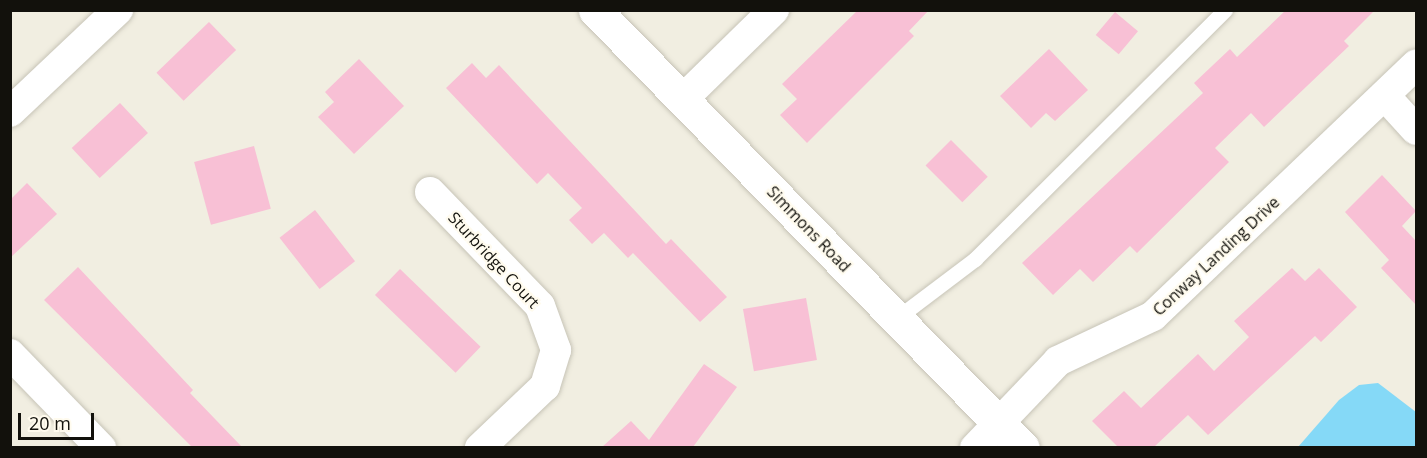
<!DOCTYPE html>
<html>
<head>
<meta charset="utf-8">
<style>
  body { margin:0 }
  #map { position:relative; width:1427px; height:458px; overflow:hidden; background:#f1eee1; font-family:"Open Sans",sans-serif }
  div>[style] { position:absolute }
  .water>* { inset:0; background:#85d9f7 }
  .building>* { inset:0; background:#f8c0d5; transform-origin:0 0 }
  .roads { filter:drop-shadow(0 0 2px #c7c4b7) drop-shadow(0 0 2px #c7c4b7) }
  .service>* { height:15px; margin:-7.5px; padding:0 7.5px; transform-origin:7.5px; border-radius:7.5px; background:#fff }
  .minor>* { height:30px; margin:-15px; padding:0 15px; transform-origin:15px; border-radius:15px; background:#fff }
  .tertiary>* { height:33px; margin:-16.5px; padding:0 16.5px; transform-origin:16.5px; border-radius:16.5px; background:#fff }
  span { translate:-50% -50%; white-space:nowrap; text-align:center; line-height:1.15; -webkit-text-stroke:4.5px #fffbee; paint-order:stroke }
  .street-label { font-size:16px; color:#12110c }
  .frame { position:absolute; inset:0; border:12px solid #12110c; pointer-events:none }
  .scale { position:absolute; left:18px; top:413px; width:76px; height:27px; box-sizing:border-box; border:3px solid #12110c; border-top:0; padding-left:8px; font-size:18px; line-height:21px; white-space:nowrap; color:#12110c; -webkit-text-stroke:4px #fffbee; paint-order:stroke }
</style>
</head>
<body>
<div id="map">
  <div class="water">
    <i style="clip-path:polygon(1378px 383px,1416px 412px,1416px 447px,1298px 447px,1339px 400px,1359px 385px)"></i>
  </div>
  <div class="building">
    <i style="clip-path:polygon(858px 10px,929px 10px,909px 31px,914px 36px,807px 143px,780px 115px,797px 99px,782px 84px)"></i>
    <i style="clip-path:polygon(1286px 10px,1375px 10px,1344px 41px,1349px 46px,1264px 127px,1251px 113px,1215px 148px,1229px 162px,1137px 253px,1130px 246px,1093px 282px,1080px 269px,1053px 295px,1022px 263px,1203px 93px,1194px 83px,1230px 49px,1237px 57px)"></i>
    <i style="left:1115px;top:12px;width:30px;height:30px;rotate:40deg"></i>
    <i style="left:209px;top:22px;width:39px;height:73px;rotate:46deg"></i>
    <i style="clip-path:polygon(1049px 49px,1088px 90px,1055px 121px,1046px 113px,1031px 128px,1000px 96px)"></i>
    <i style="clip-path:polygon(359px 59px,404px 106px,354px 154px,318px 117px,334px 102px,325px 92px)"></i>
    <i style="clip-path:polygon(472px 63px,486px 78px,499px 65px,666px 244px,671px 239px,727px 297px,700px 322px,633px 253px,628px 258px,604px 233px,592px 244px,569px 220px,582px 208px,548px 173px,537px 184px,446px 88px)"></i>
    <i style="left:120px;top:103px;width:41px;height:66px;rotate:47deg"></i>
    <i style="left:951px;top:140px;width:52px;height:36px;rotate:45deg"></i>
    <i style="left:254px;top:146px;width:65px;height:62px;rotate:75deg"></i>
    <i style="clip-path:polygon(1382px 175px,1416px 211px,1402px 226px,1416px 241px,1416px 305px,1381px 268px,1389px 260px,1345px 212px)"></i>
    <i style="clip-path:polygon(27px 183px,57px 214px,10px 258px,10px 200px)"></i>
    <i style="left:315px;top:210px;width:65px;height:45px;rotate:52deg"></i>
    <i style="clip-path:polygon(78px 267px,193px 390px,190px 393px,242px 447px,192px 447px,44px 300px)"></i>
    <i style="clip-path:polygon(1292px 268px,1305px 281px,1319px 268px,1357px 307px,1321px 342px,1315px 336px,1208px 435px,1188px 415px,1154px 447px,1118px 447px,1092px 421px,1124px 391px,1141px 408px,1198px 354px,1214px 371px,1249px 337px,1234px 321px)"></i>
    <i style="left:400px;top:269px;width:112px;height:36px;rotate:44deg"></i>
    <i style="left:806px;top:298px;width:63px;height:64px;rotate:80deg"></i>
    <i style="clip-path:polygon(704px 364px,737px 387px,693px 447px,602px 447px,631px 421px,649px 440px)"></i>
  </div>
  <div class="roads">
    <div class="service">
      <i style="left:897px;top:318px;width:98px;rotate:-37.1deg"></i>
      <i style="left:975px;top:259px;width:353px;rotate:-44.9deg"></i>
    </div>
    <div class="minor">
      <i style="left:1385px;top:96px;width:46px;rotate:47.6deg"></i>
      <i style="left:682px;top:100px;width:129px;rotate:-44.4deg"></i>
      <i style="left:10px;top:112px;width:149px;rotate:-43.4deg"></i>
      <i style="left:430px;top:192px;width:158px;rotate:46deg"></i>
      <i style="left:540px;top:306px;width:47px;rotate:70deg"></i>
      <i style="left:556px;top:350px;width:38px;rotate:107deg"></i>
      <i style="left:545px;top:386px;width:90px;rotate:136.4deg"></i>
      <i style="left:10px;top:354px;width:131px;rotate:45.9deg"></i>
      <i style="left:975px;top:448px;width:120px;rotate:-46.3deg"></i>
      <i style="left:1058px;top:361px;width:105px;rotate:-25.3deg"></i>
      <i style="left:1153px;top:316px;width:364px;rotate:-43.7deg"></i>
    </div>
    <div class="tertiary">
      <i style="left:595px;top:10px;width:612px;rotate:45.66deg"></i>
    </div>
  </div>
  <div class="street-label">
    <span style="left:809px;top:229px;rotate:46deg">Simmons Road</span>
    <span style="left:1216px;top:256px;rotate:-43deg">Conway Landing Drive</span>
    <span style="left:494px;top:260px;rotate:47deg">Sturbridge Court</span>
  </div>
  <div class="frame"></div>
  <div class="scale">20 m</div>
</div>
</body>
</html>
